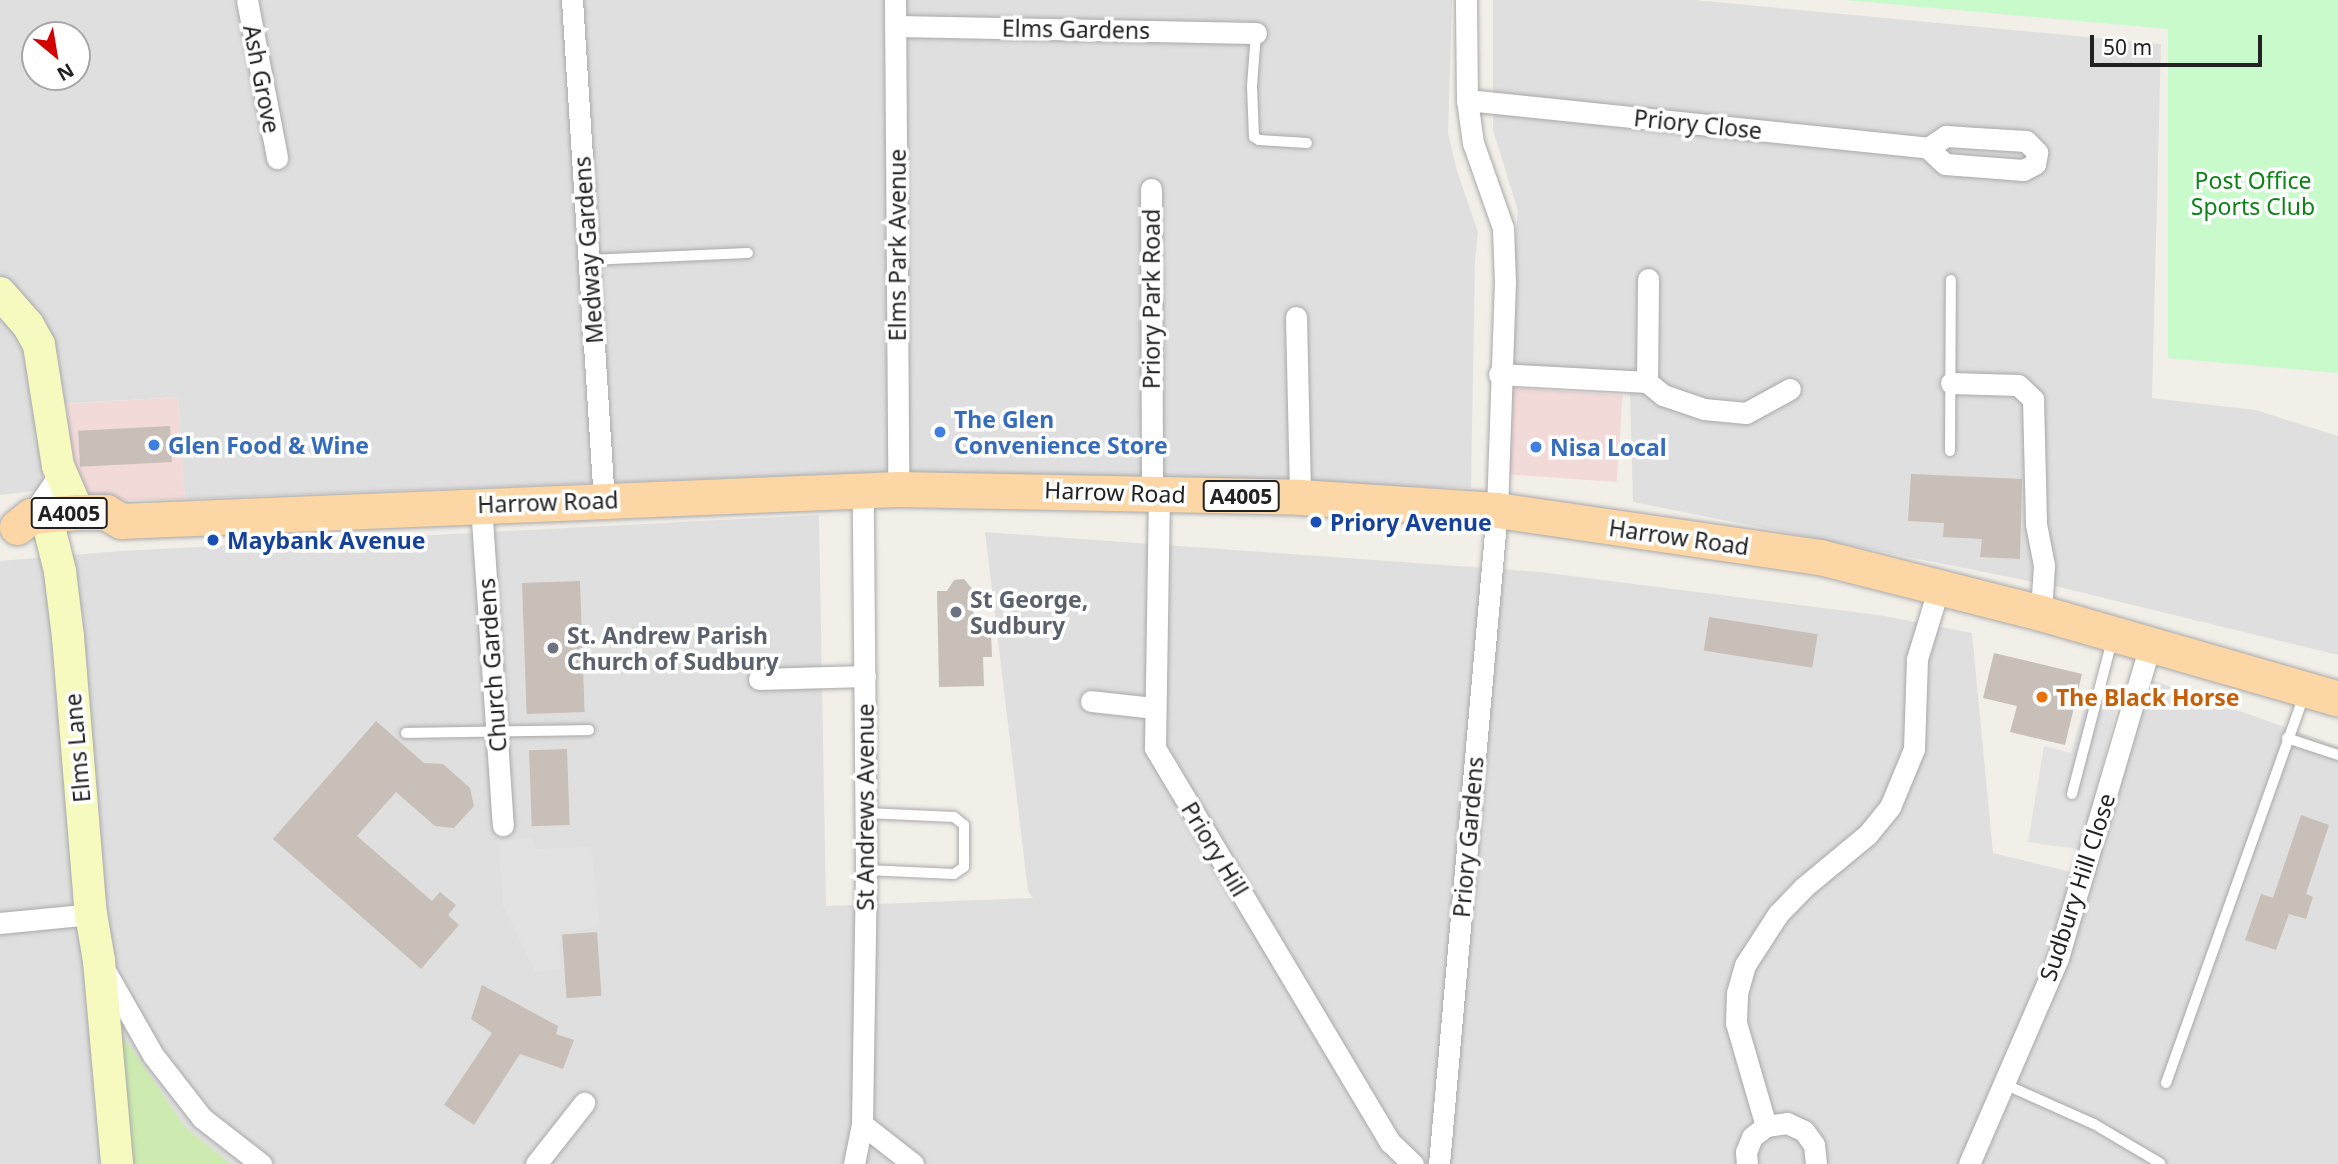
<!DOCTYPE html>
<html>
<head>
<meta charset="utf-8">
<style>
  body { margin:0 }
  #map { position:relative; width:2338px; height:1164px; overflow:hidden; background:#f2efe9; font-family:"Noto Sans",sans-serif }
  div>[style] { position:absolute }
  .residential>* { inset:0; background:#e0dfdf }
  .commercial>* { inset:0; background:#f2dad9; transform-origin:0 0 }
  .grass>* { inset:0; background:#cdebb0 }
  .park>* { inset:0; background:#c8facc }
  .parking>* { inset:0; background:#e2e2e2 }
  .building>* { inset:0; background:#c7bfb8; transform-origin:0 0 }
  .roads { filter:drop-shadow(0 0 2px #a9a9a9) drop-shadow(0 0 2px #a9a9a9) }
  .lane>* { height:10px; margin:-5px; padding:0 5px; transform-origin:5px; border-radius:5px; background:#fff }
  .street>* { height:21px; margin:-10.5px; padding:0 10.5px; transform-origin:10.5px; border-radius:10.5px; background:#fff }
  .secondary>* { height:32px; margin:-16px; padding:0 16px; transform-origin:16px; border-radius:16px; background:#f7fabf }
  .primary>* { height:35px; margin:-17.5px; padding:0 17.5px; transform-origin:17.5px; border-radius:17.5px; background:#fcd6a4 }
  .dots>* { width:19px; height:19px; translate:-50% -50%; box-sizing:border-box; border:4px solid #fff; border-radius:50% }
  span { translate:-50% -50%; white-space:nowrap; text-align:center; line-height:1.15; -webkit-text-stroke:7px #fff; paint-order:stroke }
  .shield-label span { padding:2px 5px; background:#fff; border:2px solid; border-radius:5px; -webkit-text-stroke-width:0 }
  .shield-label { font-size:21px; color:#222; font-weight:700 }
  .street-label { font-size:23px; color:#222 }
  .park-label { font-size:23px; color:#0c8416 }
  .shop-label { font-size:23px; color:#366cbe; font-weight:700 }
  .left { translate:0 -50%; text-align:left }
  .transit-label { font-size:23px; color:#164399; font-weight:700 }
  .worship-label { font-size:23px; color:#5b616d; font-weight:700 }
  .food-label { font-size:23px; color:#c56008; font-weight:700 }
  .north { position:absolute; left:21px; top:21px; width:70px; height:70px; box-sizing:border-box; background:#fff; border:2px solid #a7a7a7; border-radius:50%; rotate:150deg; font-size:19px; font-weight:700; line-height:28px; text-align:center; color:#222 }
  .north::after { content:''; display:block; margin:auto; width:24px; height:32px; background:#d40000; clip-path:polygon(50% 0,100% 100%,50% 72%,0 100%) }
  .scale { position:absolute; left:2090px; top:35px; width:172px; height:32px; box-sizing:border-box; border:4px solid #222; border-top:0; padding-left:9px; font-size:21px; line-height:24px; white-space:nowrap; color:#222; -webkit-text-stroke:5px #fff; paint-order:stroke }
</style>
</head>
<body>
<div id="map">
  <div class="residential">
    <i style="clip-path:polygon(evenodd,0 0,1452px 0,1448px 133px,1457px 171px,1478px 232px,1475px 261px,1471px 488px,878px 472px,185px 499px,178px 397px,42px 405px,43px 490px,0 495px,0 0,35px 35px,77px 35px,77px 77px,35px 77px,35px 35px)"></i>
    <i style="clip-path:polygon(1493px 0,1694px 0,2161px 44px,2152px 398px,2255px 410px,2338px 436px,2338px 655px,2059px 587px,1633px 502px,1630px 391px,1504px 381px,1518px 211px,1493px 130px)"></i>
    <i style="clip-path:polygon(819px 515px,826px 906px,1033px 898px,1028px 891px,985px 532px,1540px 572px,1885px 616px,1972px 633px,1993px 853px,2092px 877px,2149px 679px,2338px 746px,2338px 1164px,0 1164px,0 561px,121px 551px)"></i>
  </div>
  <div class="commercial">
    <i style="left:1506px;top:387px;width:117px;height:87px;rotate:4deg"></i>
    <i style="clip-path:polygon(178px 397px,185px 499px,92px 501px,82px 492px,74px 472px,66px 404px)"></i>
  </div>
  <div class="grass">
    <i style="clip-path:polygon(119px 1030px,185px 1127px,231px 1164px,130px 1164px)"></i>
  </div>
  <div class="park">
    <i style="clip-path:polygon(1845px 0,2338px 0,2338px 373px,2168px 358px,2168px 29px)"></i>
  </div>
  <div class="parking">
    <i style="clip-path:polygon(2085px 704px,2116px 710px,2082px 850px,2028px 842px,2044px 746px,2071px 753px)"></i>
    <i style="clip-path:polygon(532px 837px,535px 849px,591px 847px,600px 927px,560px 932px,559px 969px,535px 972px,503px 905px,499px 841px)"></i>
  </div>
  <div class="building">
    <i style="left:170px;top:426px;width:36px;height:92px;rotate:87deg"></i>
    <i style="clip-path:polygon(1911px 474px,2022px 479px,2020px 559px,1980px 557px,1982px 539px,1943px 537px,1944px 523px,1908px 521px)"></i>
    <i style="clip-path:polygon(964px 579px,973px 590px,974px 634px,991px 633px,992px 657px,983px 657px,984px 686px,939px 687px,937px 591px,947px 591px,954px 580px)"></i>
    <i style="left:580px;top:581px;width:131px;height:58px;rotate:88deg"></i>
    <i style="left:1709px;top:617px;width:110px;height:34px;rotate:9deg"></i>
    <i style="clip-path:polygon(1994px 653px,2082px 674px,2065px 745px,2010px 732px,2017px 706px,1983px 698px)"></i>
    <i style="clip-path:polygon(376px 721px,424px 763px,443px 764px,470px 788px,474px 806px,454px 828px,435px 826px,396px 792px,357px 836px,432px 901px,440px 892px,456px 905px,448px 915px,459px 925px,421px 969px,273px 839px)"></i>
    <i style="left:567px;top:749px;width:76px;height:38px;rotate:88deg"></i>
    <i style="clip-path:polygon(2301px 815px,2329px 825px,2306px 894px,2313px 897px,2306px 919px,2289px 914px,2276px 950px,2245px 940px,2261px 894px,2273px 898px)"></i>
    <i style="left:597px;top:932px;width:64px;height:35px;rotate:86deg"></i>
    <i style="clip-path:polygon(482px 985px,558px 1026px,556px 1034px,574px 1040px,563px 1069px,520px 1054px,474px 1125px,444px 1105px,492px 1033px,471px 1019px)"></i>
  </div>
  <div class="roads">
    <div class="lane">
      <i style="left:1256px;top:33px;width:53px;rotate:94.3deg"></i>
      <i style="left:1252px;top:86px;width:51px;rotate:87.8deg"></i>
      <i style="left:1254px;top:137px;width:6px;rotate:31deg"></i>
      <i style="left:1259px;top:140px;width:48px;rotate:3.6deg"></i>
      <i style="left:588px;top:260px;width:160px;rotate:-2.5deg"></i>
      <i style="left:1950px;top:451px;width:171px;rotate:-89.7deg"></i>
      <i style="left:406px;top:733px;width:183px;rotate:-0.9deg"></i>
      <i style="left:2287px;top:738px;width:54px;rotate:18.4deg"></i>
      <i style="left:2072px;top:794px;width:162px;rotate:-75.4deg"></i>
      <i style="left:866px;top:870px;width:88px;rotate:2.6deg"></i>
      <i style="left:954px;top:874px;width:12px;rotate:-35deg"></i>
      <i style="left:964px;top:867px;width:42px;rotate:-90deg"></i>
      <i style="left:964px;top:825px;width:13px;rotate:-141deg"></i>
      <i style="left:954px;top:817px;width:88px;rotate:-177.4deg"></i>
      <i style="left:2166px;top:1083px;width:414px;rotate:-70.4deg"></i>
      <i style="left:2004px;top:1084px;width:98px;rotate:24deg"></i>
      <i style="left:2094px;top:1124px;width:77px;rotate:30.6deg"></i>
    </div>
    <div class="street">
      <i style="left:247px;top:0;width:161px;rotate:79.2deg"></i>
      <i style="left:572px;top:0;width:502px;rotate:86.35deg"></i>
      <i style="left:895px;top:0;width:489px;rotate:89.6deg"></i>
      <i style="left:895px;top:26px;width:361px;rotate:1.1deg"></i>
      <i style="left:1467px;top:100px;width:463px;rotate:5.9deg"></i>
      <i style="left:1928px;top:148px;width:22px;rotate:-34deg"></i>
      <i style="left:1946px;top:136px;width:80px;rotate:3.6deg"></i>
      <i style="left:2026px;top:141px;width:16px;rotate:45deg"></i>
      <i style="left:2037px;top:152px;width:12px;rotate:99deg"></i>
      <i style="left:2035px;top:164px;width:13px;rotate:153deg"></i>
      <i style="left:2023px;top:170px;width:78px;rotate:-175.6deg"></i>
      <i style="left:1945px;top:164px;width:23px;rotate:-137deg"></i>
      <i style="left:1151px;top:189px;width:304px;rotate:89.8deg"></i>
      <i style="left:1296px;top:317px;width:180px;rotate:88.7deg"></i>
      <i style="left:1499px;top:374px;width:148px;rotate:3.1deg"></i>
      <i style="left:1647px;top:382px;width:103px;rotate:-89.4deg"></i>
      <i style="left:1647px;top:382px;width:21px;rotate:39deg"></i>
      <i style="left:1663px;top:395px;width:43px;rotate:18.9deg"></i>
      <i style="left:1704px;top:409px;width:42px;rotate:5.4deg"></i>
      <i style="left:1746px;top:413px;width:50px;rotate:-28.6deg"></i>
      <i style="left:1951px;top:383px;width:67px;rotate:1.7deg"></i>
      <i style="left:2018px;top:385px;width:21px;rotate:43deg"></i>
      <i style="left:2033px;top:399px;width:125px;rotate:88.6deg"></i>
      <i style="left:2036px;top:524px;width:42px;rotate:79deg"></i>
      <i style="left:2044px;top:565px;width:48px;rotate:93.6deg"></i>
      <i style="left:1159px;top:493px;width:255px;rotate:90.9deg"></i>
      <i style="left:1155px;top:748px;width:459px;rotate:59.2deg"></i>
      <i style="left:1390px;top:1142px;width:32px;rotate:44deg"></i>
      <i style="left:481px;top:505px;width:321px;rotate:86.1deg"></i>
      <i style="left:31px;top:516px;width:42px;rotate:-55.6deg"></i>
      <i style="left:55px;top:481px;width:15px;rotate:-79deg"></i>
      <i style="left:759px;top:679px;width:106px;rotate:-1.6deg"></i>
      <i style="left:1091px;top:701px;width:63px;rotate:6.3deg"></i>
      <i style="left:0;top:923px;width:91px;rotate:-5.6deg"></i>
      <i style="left:104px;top:969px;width:99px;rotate:60.3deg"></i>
      <i style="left:153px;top:1055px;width:80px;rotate:52.1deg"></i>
      <i style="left:202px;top:1118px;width:75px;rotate:37.9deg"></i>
      <i style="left:862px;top:1124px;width:65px;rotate:38.1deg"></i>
      <i style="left:1766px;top:1126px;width:107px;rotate:-106.2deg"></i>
      <i style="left:1736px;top:1023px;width:30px;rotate:-88deg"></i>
      <i style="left:1737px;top:993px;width:29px;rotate:-74deg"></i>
      <i style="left:1745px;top:965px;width:61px;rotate:-57.1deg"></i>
      <i style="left:1778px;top:914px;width:37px;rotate:-46deg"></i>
      <i style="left:1804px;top:887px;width:83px;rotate:-39.6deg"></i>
      <i style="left:1868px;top:834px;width:35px;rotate:-51deg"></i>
      <i style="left:1890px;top:807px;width:63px;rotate:-67.5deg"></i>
      <i style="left:1914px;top:749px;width:90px;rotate:-88.1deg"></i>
      <i style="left:1917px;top:659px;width:75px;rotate:-73deg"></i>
      <i style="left:536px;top:1164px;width:78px;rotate:-51.8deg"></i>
      <i style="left:854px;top:1164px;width:41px;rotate:-78.7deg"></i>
      <i style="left:862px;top:1124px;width:254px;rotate:-89.1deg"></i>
      <i style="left:866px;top:870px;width:380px;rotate:-90.5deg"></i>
      <i style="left:1439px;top:1164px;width:657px;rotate:-84.93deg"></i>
      <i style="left:1497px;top:510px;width:227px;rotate:-88deg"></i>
      <i style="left:1505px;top:283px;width:55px;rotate:-92.1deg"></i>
      <i style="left:1503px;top:228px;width:90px;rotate:-109.4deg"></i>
      <i style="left:1473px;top:143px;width:43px;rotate:-97.9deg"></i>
      <i style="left:1467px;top:100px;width:100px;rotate:-90.6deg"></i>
      <i style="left:1747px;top:1164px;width:12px;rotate:-95deg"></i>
      <i style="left:1746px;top:1152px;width:16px;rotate:-68deg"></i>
      <i style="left:1752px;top:1137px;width:18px;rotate:-38deg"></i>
      <i style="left:1766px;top:1126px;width:21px;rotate:-8deg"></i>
      <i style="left:1787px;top:1123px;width:19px;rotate:25deg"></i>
      <i style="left:1804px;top:1131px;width:17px;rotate:54deg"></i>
      <i style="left:1814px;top:1145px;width:19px;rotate:84deg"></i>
      <i style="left:1969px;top:1164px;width:224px;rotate:-66.6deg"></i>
      <i style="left:2058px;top:958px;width:328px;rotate:-73.6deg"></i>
    </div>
    <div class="secondary">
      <i style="left:0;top:293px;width:43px;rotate:48.8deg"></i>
      <i style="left:28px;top:325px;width:23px;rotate:61deg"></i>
      <i style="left:39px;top:345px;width:122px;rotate:81.1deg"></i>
      <i style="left:58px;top:466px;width:50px;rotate:66.5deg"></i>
      <i style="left:51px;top:535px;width:38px;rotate:76deg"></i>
      <i style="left:60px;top:572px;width:65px;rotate:83deg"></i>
      <i style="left:68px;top:637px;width:278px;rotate:85.3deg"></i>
      <i style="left:91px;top:914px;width:48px;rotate:80.3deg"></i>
      <i style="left:99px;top:961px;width:204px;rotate:84.9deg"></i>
    </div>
    <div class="primary">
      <i style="left:17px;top:527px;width:18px;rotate:-38deg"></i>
      <i style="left:31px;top:516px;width:47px;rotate:-4.9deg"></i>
      <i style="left:78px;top:512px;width:28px"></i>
      <i style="left:106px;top:512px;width:17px;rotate:31deg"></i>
      <i style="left:121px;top:521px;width:778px;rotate:-2.36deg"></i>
      <i style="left:898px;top:489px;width:402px;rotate:1.1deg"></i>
      <i style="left:1300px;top:497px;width:197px;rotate:3.8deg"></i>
      <i style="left:1497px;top:510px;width:326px;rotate:8.3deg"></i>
      <i style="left:1820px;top:557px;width:228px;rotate:14.2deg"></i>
      <i style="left:2041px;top:613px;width:309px;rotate:16.1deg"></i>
    </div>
  </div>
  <div class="dots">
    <i style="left:940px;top:432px;background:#3f7fe0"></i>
    <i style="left:154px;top:445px;background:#3f7fe0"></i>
    <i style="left:1536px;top:447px;background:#3f7fe0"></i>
    <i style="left:1316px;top:522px;background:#1a4fb4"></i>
    <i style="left:213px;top:540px;background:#1a4fb4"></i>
    <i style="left:956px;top:612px;background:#6b7280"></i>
    <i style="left:553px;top:648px;background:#6b7280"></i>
    <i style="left:2042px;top:697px;background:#e8710a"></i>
  </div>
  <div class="shield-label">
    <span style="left:1241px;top:496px">A4005</span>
    <span style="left:69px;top:513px">A4005</span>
  </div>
  <div class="street-label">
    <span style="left:1076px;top:29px;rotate:1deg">Elms Gardens</span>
    <span style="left:262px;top:79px;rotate:79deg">Ash Grove</span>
    <span style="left:1698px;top:124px;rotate:6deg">Priory Close</span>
    <span style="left:897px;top:245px;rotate:-90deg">Elms Park Avenue</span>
    <span style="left:588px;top:250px;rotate:-94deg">Medway Gardens</span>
    <span style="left:1151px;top:299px;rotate:-90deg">Priory Park Road</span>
    <span style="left:1115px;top:492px;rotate:2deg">Harrow Road</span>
    <span style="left:548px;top:502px;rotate:-2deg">Harrow Road</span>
    <span style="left:1679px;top:537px;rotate:8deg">Harrow Road</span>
    <span style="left:492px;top:665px;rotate:-94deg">Church Gardens</span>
    <span style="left:77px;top:748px;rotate:-95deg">Elms Lane</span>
    <span style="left:865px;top:807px;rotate:-90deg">St Andrews Avenue</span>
    <span style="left:1468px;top:837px;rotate:-85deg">Priory Gardens</span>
    <span style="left:1215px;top:849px;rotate:59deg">Priory Hill</span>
    <span style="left:2077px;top:887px;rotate:-72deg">Sudbury Hill Close</span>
  </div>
  <div class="park-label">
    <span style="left:2253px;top:193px">Post Office<br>Sports Club</span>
  </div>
  <div class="shop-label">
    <span class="left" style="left:954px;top:432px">The Glen<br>Convenience Store</span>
    <span class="left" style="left:168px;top:445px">Glen Food &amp; Wine</span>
    <span class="left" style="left:1550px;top:447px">Nisa Local</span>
  </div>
  <div class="transit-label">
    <span class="left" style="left:1330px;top:522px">Priory Avenue</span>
    <span class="left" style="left:227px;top:540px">Maybank Avenue</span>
  </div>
  <div class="worship-label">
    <span class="left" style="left:970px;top:612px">St George,<br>Sudbury</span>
    <span class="left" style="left:567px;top:648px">St. Andrew Parish<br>Church of Sudbury</span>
  </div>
  <div class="food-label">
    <span class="left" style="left:2056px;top:697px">The Black Horse</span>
  </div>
  <div class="north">N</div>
  <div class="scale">50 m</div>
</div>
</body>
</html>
